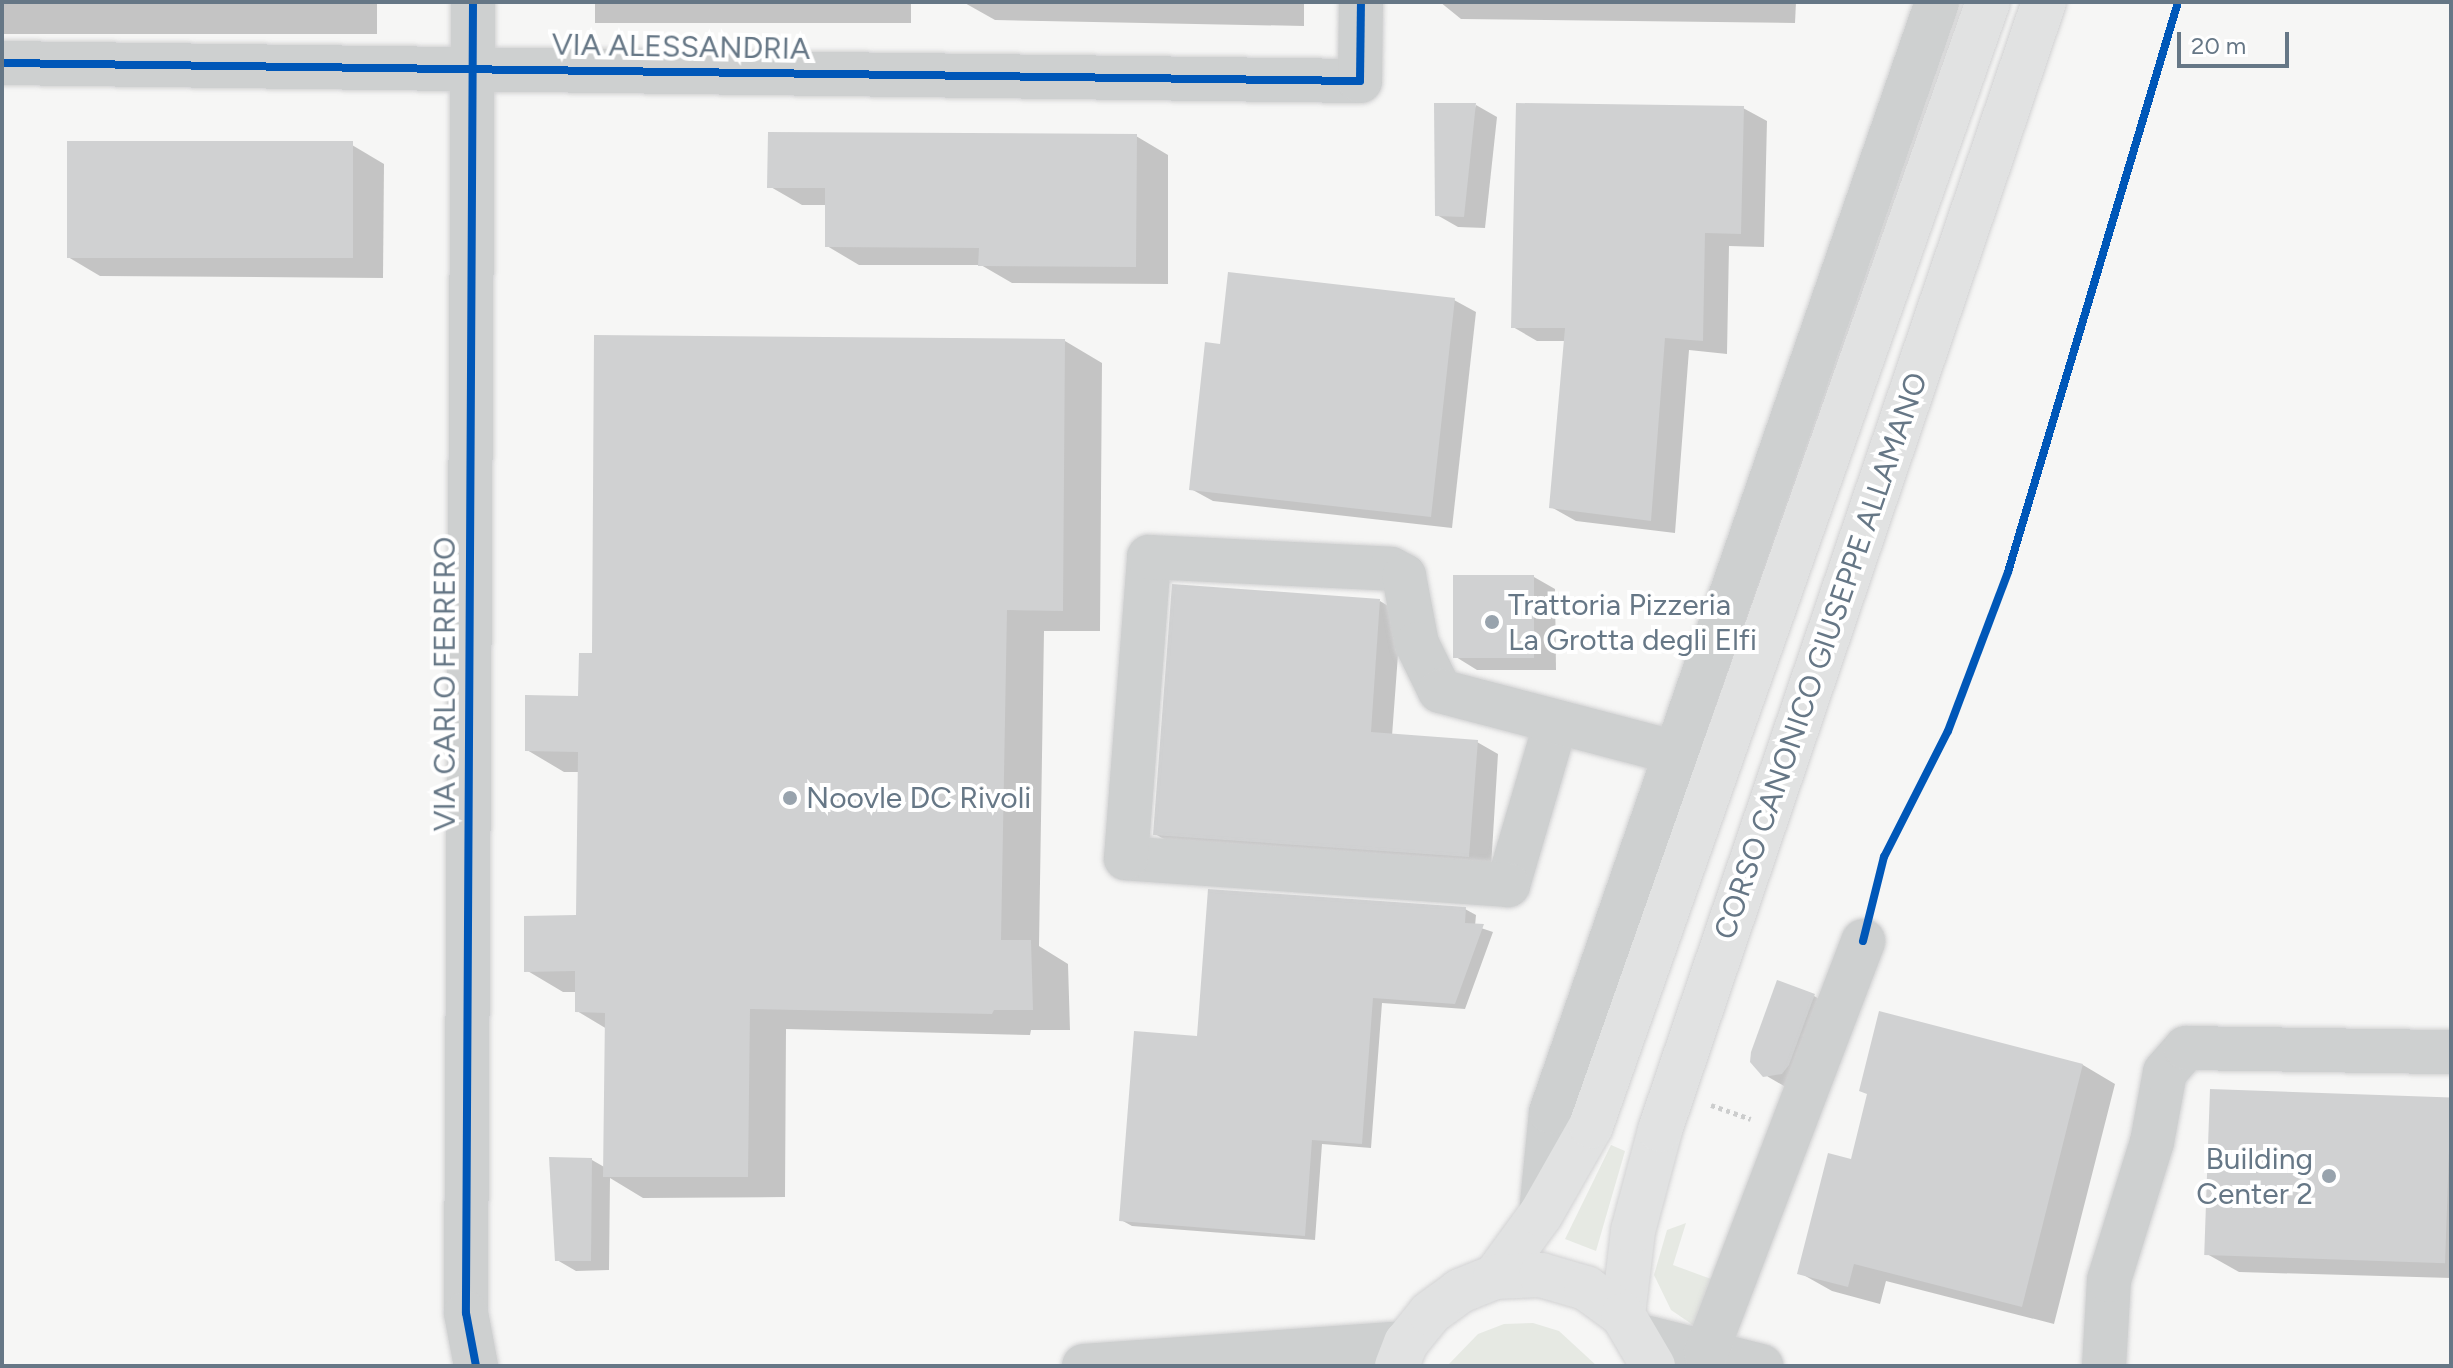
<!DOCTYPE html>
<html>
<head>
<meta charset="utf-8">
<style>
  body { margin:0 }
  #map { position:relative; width:2453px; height:1368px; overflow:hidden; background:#f6f6f5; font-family:Figtree,sans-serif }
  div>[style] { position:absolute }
  .green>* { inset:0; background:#e6e9e3 }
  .shadow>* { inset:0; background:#0003; transform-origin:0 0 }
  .building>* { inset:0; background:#d0d1d2; transform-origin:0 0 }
  .path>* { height:5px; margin-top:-2.5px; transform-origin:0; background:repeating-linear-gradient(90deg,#cccdcd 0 4px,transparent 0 8px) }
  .roads { filter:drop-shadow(0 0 2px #d2d2d3) drop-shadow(0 0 2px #d2d2d3) }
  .minor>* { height:44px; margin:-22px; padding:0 22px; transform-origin:22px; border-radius:22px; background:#ced0d0 }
  .major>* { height:44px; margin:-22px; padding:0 22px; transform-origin:22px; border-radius:22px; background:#e1e2e2 }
  .cycleway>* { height:8px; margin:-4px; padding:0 4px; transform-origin:4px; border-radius:4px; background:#0057b8 }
  .dots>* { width:22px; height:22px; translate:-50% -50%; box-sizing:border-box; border:4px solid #fff; border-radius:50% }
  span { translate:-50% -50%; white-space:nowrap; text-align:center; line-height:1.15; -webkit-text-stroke:8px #fff; paint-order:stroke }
  .street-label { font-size:30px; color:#667786 }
  .poi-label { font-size:30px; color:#667786 }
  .left { translate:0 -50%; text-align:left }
  .right { translate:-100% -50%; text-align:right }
  .frame { position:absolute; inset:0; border:4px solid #667786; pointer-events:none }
  .scale { position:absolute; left:2177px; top:32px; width:112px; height:36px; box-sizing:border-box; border:4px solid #667786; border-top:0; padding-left:10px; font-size:24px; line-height:28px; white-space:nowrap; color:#667786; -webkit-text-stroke:6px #fff; paint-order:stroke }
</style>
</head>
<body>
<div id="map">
  <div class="green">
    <i style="clip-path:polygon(1611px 1145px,1625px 1151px,1596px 1251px,1565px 1239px)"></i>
    <i style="clip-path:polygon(1686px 1223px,1673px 1265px,1711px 1279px,1696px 1327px,1671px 1310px,1654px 1275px,1667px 1230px)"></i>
    <i style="clip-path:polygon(1533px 1323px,1559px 1331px,1597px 1366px,1447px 1366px,1478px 1334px,1504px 1324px)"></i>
  </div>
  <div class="shadow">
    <i style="left:2px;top:2px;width:375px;height:32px"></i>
    <i style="left:595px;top:2px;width:316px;height:21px"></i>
    <i style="clip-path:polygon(963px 2px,1304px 2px,1304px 26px,995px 20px)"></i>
    <i style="clip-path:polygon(1440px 2px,1796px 2px,1795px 23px,1461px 19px)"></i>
    <i style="clip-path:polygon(1476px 105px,1497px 117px,1485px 228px,1458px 227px,1437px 215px)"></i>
    <i style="clip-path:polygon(1743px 108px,1767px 121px,1764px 247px,1729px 246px,1727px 354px,1689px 350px,1675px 533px,1576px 521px,1551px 507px,1566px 341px,1537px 341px,1513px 327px)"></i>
    <i style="clip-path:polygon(1136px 136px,1168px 155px,1168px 284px,1012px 283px,981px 265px,859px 265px,827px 246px,827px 205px,802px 205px,769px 186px)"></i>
    <i style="clip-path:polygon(352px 145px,384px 164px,383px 278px,100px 276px,68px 257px)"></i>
    <i style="clip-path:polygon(1454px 300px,1476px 312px,1452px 528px,1213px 501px,1191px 489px,1222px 346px)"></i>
    <i style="clip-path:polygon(1065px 341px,1102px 363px,1100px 631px,1044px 631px,1039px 946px,1068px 964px,1070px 1030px,1031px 1030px,1030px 1035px,786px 1029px,785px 1197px,643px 1198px,610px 1178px,609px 1270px,576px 1271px,557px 1260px,551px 1159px,592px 1160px,606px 1168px,607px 1029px,577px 1011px,577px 992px,563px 992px,526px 970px,578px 917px,579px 772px,564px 772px,527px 750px,580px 698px,594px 655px)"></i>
    <i style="clip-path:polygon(1534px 577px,1555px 589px,1556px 670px,1477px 670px,1456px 657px)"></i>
    <i style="clip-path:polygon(1380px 601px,1401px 614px,1392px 736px,1477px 742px,1498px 754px,1491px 868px,1176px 846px,1155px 834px)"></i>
    <i style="clip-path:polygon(1465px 909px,1476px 915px,1475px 926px,1493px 932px,1465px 1009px,1382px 1003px,1371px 1148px,1322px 1144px,1315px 1240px,1132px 1226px,1121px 1220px,1198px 1038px)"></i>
    <i style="left:1814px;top:996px;width:24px;height:93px;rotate:30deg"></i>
    <i style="clip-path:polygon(2083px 1065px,2115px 1084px,2054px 1324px,1886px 1281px,1880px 1304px,1832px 1291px,1800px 1273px,1852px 1161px,1869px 1095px)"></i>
    <i style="clip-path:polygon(2451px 1099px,2451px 1278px,2239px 1272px,2207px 1254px)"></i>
  </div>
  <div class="building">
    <i style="clip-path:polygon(1434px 103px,1476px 103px,1464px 217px,1435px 216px)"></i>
    <i style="clip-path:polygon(1516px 103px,1744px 106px,1741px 234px,1705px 233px,1703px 341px,1665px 338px,1651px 521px,1549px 508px,1565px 328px,1511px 328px)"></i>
    <i style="clip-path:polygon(768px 132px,1137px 134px,1136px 267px,978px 266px,979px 248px,825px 247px,825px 188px,767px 188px)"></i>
    <i style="left:67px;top:141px;width:286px;height:117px"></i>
    <i style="clip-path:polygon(1228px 272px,1455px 298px,1431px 517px,1189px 490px,1205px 342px,1220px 344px)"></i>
    <i style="clip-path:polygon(594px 335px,1065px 339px,1063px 611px,1007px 610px,1001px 940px,1031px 940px,1033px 1010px,994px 1010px,992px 1014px,750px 1009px,748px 1177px,603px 1177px,605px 1013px,575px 1012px,575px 971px,524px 972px,524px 916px,576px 915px,578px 752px,525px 751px,525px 695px,578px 696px,579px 653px,592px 653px)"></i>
    <i style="left:1453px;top:575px;width:81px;height:83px"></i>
    <i style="clip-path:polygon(1172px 584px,1380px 599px,1371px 732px,1478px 740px,1469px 857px,1153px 835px)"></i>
    <i style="clip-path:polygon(1208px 889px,1466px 907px,1465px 923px,1484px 924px,1455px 1004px,1373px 998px,1362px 1144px,1312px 1140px,1305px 1236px,1119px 1221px,1134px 1031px,1197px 1036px)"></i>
    <i style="clip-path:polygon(1777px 980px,1815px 994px,1789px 1065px,1782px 1074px,1763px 1077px,1750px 1062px,1751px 1052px)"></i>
    <i style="clip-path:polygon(1879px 1011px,2083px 1064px,2022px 1307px,1854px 1264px,1848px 1287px,1797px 1274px,1828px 1153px,1851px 1159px,1867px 1094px,1859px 1091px)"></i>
    <i style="left:2210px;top:1089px;width:241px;height:166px;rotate:2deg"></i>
    <i style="clip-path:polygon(549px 1157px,592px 1158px,591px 1261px,555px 1261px)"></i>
  </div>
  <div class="path">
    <i style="left:1711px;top:1105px;width:42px;rotate:19.3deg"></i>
  </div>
  <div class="roads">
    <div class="minor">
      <i style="left:473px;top:2px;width:1311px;rotate:90.31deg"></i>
      <i style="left:466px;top:1313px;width:54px;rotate:79.3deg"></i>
      <i style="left:2px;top:63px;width:1358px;rotate:0.76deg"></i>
      <i style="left:1360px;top:81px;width:79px;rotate:-89.3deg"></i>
      <i style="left:1556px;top:722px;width:170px;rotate:106.4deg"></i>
      <i style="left:1508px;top:885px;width:383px;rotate:-176deg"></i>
      <i style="left:1126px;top:858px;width:302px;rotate:-85.6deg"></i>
      <i style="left:1149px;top:557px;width:242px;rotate:2.8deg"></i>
      <i style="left:1391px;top:569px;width:15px;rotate:28deg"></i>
      <i style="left:1404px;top:576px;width:69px;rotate:79.2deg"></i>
      <i style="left:1417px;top:644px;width:52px;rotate:63.9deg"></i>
      <i style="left:1440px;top:691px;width:245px;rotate:14.7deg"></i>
      <i style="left:1541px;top:1214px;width:102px;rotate:-84.4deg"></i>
      <i style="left:1551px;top:1112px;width:1175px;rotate:-70.82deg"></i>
      <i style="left:1640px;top:1336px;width:125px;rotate:13.9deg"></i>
      <i style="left:1706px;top:1353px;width:441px;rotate:-69.1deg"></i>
      <i style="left:1084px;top:1366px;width:323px;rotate:-4.1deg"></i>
      <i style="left:2104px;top:1366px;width:86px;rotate:-86.7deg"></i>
      <i style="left:2109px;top:1280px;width:145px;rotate:-72.7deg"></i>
      <i style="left:2152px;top:1142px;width:71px;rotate:-79.5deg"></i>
      <i style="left:2165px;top:1072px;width:32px;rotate:-49deg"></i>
      <i style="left:2186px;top:1048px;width:265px;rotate:0.9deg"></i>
    </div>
    <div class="major">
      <i style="left:1495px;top:1277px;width:78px;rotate:-53.9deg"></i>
      <i style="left:1541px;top:1214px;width:101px;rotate:-60.4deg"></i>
      <i style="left:1591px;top:1126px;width:1192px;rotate:-70.55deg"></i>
      <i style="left:1623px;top:1315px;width:85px;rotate:-83.2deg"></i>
      <i style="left:1633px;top:1231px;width:105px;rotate:-75deg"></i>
      <i style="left:1660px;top:1130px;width:1192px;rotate:-71.2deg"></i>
      <i style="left:1397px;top:1366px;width:25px;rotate:-69deg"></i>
      <i style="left:1406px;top:1343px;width:38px;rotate:-51deg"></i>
      <i style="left:1430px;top:1313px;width:37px;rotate:-36deg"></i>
      <i style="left:1460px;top:1291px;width:38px;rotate:-22deg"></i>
      <i style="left:1495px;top:1277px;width:46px;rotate:-2.5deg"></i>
      <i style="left:1541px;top:1275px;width:47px;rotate:16.1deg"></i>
      <i style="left:1586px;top:1288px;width:46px;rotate:36.1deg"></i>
      <i style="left:1623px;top:1315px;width:59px;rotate:59.5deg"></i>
    </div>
  </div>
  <div class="cycleway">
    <i style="left:473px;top:2px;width:1311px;rotate:90.31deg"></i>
    <i style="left:466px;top:1313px;width:54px;rotate:79.3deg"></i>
    <i style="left:2px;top:63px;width:1358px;rotate:0.76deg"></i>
    <i style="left:1360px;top:81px;width:79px;rotate:-89.3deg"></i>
    <i style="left:1863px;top:941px;width:87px;rotate:-76deg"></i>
    <i style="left:1884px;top:857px;width:141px;rotate:-63.1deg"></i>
    <i style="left:1948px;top:731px;width:170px;rotate:-69.3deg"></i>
    <i style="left:2008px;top:572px;width:595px;rotate:-73.39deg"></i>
  </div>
  <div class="dots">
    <i style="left:1492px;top:622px;background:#98a3ad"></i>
    <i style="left:790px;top:798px;background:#98a3ad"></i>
    <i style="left:2329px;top:1176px;background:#98a3ad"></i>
  </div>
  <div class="street-label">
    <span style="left:681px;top:47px;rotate:1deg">VIA ALESSANDRIA</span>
    <span style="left:1821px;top:656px;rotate:-71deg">CORSO CANONICO GIUSEPPE ALLAMANO</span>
    <span style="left:445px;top:684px;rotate:-90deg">VIA CARLO FERRERO</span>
  </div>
  <div class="poi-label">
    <span class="left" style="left:1508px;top:622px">Trattoria Pizzeria<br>La Grotta degli Elfi</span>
    <span class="left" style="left:806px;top:798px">Noovle DC Rivoli</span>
    <span class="right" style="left:2313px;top:1176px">Building<br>Center 2</span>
  </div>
  <div class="frame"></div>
  <div class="scale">20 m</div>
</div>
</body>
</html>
